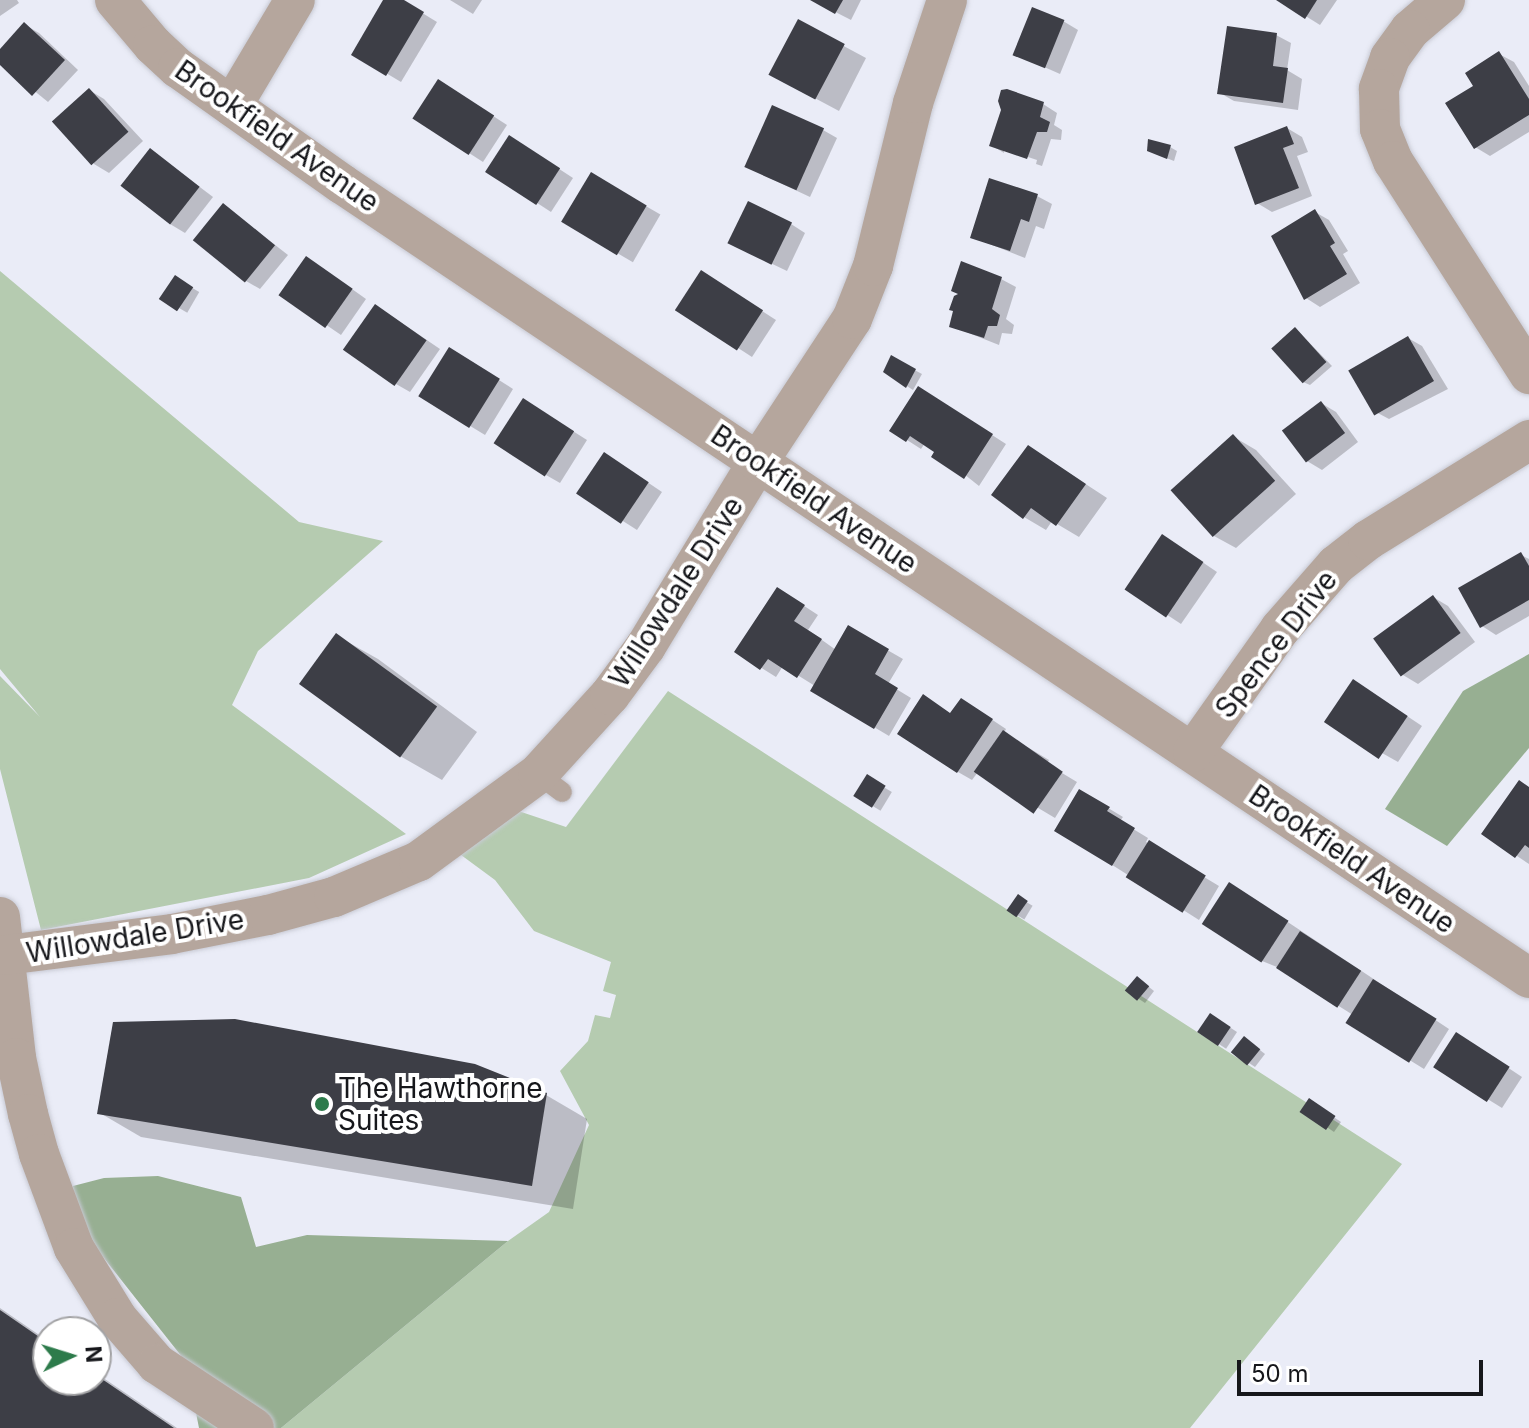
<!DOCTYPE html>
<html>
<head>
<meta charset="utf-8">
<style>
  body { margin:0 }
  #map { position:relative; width:1529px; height:1428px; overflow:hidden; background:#eaecf7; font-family:Inter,sans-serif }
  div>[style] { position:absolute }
  .green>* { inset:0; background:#b5cbb0 }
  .forest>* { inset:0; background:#97af92 }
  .shadow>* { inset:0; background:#0003; transform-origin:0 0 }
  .building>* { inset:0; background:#3d3e46; transform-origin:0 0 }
  .roads { filter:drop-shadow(0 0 2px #c8cad4) drop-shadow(0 0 2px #c8cad4) }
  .lane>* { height:20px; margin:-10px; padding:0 10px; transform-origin:10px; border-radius:10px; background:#b5a69d }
  .street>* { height:40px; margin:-20px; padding:0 20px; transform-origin:20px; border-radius:20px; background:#b5a69d }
  .dots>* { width:22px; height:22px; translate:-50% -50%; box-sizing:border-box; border:4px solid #fff; border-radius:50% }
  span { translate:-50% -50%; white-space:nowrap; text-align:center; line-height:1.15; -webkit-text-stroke:8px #fff; paint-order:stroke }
  .street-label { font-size:28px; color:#16171b }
  .poi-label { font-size:28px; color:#16171b }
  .left { translate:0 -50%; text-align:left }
  .north { position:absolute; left:32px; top:1316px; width:80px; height:80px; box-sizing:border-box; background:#fff; border:2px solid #a2a2a4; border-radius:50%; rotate:86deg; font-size:22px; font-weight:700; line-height:32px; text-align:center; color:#16171b }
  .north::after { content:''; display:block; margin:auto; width:28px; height:36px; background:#2d7b4b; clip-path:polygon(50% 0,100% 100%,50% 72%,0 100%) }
  .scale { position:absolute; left:1237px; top:1360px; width:246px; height:36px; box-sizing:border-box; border:4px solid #16171b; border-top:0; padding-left:10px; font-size:24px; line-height:28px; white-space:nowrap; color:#16171b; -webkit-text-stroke:6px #fff; paint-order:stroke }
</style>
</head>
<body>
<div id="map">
  <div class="green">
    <i style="clip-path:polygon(0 271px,299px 522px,383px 541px,258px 651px,232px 705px,406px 834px,309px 878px,41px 930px,0 769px,0 676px,40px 717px,0 669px)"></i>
    <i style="clip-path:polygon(668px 691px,1402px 1164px,1190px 1428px,281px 1428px,508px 1241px,549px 1212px,589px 1125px,560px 1071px,588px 1041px,595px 1015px,610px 1018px,616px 995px,603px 991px,611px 962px,534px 931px,495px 880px,457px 852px,498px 804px,566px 827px)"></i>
  </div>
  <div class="forest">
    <i style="clip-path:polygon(1529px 654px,1529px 748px,1447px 846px,1385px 809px,1463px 691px)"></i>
    <i style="clip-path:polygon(158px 1176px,241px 1197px,256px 1247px,307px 1235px,508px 1241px,281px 1428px,199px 1428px,186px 1362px,77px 1224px,73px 1186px,104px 1178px)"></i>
  </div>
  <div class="shadow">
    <i style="clip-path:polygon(0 0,17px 0,19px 3px,0 16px)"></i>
    <i style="clip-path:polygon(385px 0,401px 0,437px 22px,401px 82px,354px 54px)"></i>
    <i style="clip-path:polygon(450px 0,482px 0,473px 14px)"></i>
    <i style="clip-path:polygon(812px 0,861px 0,851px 20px)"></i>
    <i style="clip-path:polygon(1280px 0,1337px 0,1320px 25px)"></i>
    <i style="clip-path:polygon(1063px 21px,1078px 30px,1060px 74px,1015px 54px)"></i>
    <i style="clip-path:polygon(799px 22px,866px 58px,839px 111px,794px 87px)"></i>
    <i style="clip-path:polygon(25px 25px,39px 33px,78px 70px,48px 102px,0 63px,0 52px)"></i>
    <i style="clip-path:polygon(1276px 35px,1291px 43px,1287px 70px,1302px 79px,1298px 110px,1234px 101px,1220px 93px)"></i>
    <i style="clip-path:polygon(1499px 54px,1514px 62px,1529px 86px,1529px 132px,1490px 156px,1475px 147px,1475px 87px)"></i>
    <i style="clip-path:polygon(89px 90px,104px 99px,143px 141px,109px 173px,94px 164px)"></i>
    <i style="clip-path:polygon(453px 90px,507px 125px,483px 162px,469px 153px)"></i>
    <i style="clip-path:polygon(1043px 104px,1057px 113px,1054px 125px,1062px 130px,1061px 140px,1051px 139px,1042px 166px,1036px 164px,1037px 160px,1004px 149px,1004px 153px,991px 145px)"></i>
    <i style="clip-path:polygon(1287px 128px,1302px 137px,1308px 152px,1297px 156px,1312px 196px,1272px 212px,1257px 203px)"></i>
    <i style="clip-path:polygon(823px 130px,837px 138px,810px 197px,761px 174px)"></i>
    <i style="clip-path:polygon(524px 146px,573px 178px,551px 212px,488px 171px)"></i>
    <i style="clip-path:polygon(1170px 147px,1177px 151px,1174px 161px,1156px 154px)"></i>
    <i style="clip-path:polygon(151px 150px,213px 197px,185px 233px,170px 224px)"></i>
    <i style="left:592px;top:175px;width:79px;height:55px;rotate:30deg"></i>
    <i style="clip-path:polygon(1037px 196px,1052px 204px,1044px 229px,1036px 226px,1025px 258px,972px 237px)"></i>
    <i style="clip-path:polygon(224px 205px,288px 255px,260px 289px,246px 281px)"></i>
    <i style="clip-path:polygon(1315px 212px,1329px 220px,1348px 251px,1343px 254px,1360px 283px,1320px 307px,1306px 298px)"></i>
    <i style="clip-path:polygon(791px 224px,805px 233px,787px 271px,745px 251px)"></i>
    <i style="clip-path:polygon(321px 267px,366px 299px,341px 335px,281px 294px)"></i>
    <i style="left:175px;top:278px;width:28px;height:24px;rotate:30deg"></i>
    <i style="clip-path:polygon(1001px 279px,1016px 287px,1006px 319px,1014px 325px,1012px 334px,1002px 333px,999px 345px,951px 326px)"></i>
    <i style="clip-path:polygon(716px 281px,776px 320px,752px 357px,678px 309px)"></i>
    <i style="clip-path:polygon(390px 315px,440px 349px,410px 392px,396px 384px)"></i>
    <i style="clip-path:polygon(1296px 329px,1332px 366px,1310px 385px,1303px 382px)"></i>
    <i style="clip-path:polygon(1408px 338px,1422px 346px,1448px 389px,1389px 419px,1374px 411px)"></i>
    <i style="clip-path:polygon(464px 358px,513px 389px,485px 435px,421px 396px)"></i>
    <i style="clip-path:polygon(892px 358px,922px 374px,913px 390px,885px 372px)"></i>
    <i style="clip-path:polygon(933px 397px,1006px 444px,979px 486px,925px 443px,921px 449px,907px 440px)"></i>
    <i style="clip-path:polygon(1321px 403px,1336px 412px,1358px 442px,1322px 470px,1307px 461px)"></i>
    <i style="clip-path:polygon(538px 409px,587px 440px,560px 483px,546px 475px)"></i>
    <i style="clip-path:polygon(1234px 437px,1256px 450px,1296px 494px,1236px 548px,1214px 536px)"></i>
    <i style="clip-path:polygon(1029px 447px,1107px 498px,1079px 537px,1052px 521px,1046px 530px,1024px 517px)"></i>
    <i style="clip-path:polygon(619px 463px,662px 492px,637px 530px,579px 493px)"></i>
    <i style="clip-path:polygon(1177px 545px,1217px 572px,1181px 624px,1128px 589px)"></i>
    <i style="clip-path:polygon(1521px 555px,1529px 559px,1529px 616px,1496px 635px,1482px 626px)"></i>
    <i style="clip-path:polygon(1433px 597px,1448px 606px,1475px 642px,1418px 684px,1403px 675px)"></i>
    <i style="clip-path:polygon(792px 598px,818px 615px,808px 630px,836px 650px,849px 628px,903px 659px,888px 684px,911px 698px,889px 736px,812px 690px,815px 686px,783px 666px,776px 677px,736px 652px)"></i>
    <i style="clip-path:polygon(337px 636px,378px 659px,477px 732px,442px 780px,400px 756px,302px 683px)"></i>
    <i style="clip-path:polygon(1368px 690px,1422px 726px,1398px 762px,1327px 722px)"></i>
    <i style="clip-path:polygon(976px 709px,1006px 729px,1004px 733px,1049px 760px,1047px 764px,1077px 782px,1055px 818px,978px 772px,972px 780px,958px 772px,952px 715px)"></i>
    <i style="left:867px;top:777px;width:29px;height:22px;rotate:31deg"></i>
    <i style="clip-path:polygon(1529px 788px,1529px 864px,1484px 834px)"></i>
    <i style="clip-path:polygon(1080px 791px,1123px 817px,1120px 821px,1148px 838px,1146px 842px,1219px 886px,1199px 920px,1057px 830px)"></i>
    <i style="clip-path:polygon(1244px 893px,1449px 1029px,1424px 1069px,1348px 1022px,1353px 1015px,1277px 967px,1262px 961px)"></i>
    <i style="left:1018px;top:897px;width:17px;height:16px;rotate:31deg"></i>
    <i style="clip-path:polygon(1144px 983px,1154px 991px,1145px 1003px,1139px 999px)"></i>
    <i style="left:1211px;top:1015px;width:31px;height:20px;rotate:33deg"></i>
    <i style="clip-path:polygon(1251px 1043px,1265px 1054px,1255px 1067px,1249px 1063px)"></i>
    <i style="clip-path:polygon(1471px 1043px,1522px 1077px,1502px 1108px,1436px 1067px)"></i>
    <i style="clip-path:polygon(546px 1095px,587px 1119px,573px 1209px,141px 1137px,100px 1113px)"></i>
    <i style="clip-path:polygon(1316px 1105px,1341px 1122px,1334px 1132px,1303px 1111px)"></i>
    <i style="clip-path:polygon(0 1308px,48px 1341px,48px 1380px,96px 1380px,96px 1373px,177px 1428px,0 1428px)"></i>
  </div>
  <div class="building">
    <i style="clip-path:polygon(383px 0,404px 0,424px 12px,386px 76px,351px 55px)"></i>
    <i style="clip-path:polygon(810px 0,843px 0,835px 14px)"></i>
    <i style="clip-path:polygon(1276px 0,1317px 0,1305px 19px)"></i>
    <i style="left:1032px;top:7px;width:35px;height:52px;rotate:22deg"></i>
    <i style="left:798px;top:19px;width:53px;height:63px;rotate:28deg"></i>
    <i style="clip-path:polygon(24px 22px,65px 60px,32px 96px,0 65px,0 49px)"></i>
    <i style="clip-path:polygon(1227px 26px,1277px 33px,1273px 66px,1288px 68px,1283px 103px,1217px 94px)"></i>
    <i style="clip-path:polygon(1499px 51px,1529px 99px,1529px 115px,1474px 149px,1445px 103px,1473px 86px,1465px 73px)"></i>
    <i style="left:438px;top:79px;width:67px;height:47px;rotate:33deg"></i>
    <i style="left:89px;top:88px;width:59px;height:50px;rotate:48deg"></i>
    <i style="clip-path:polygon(1007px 89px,1044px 102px,1040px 117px,1050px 122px,1047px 132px,1037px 132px,1027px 159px,989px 146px,1001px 110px,998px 101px,1001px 90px)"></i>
    <i style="left:772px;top:105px;width:57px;height:68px;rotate:24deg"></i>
    <i style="clip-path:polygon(1287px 126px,1294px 144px,1283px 148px,1299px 188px,1255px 205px,1234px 147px)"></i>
    <i style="left:509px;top:135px;width:61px;height:44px;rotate:33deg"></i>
    <i style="clip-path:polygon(1148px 139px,1171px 145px,1167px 159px,1147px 151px)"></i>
    <i style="left:150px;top:148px;width:63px;height:48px;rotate:38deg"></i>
    <i style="left:591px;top:172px;width:65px;height:58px;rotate:31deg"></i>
    <i style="clip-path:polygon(989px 178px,1038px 194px,1029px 222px,1021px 219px,1010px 251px,970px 238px)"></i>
    <i style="left:748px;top:201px;width:49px;height:47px;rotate:26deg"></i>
    <i style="left:223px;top:203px;width:67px;height:48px;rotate:39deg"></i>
    <i style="clip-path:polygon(1315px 209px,1335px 243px,1330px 246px,1347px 274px,1304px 300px,1271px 236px)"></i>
    <i style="left:306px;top:256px;width:57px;height:48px;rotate:35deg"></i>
    <i style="clip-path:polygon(961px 261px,1002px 277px,992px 309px,1000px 315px,997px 326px,988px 326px,984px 338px,949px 327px,953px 311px,949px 310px,954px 296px,958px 294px,951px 291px)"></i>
    <i style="left:701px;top:270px;width:74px;height:48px;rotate:33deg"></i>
    <i style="left:175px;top:275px;width:22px;height:29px;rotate:34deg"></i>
    <i style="left:375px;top:304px;width:63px;height:56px;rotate:35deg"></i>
    <i style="left:1295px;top:327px;width:47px;height:32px;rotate:48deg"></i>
    <i style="left:1408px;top:336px;width:52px;height:69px;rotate:60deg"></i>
    <i style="left:449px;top:347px;width:60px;height:58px;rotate:32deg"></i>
    <i style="clip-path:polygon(891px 355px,916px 369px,906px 388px,883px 372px)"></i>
    <i style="clip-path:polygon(918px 386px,993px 434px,964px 479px,931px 457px,934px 452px,910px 436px,906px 442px,889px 431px)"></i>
    <i style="left:523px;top:398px;width:61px;height:54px;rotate:33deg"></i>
    <i style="left:1321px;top:401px;width:40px;height:49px;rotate:53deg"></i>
    <i style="left:1233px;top:434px;width:63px;height:84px;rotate:48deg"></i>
    <i style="clip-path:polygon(1028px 445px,1086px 484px,1056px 526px,1031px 508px,1023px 519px,991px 495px)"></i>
    <i style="left:604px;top:452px;width:54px;height:50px;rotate:34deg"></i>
    <i style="left:1162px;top:534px;width:50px;height:67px;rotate:34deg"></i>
    <i style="clip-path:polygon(1521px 552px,1529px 566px,1529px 600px,1480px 628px,1458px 588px)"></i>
    <i style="clip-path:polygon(777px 587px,805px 605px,794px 621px,822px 639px,797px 678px,768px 659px,760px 670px,734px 652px)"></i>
    <i style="left:1433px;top:595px;width:47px;height:74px;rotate:54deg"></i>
    <i style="clip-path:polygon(848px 625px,889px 649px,875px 674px,898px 688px,874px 729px,810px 691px)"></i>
    <i style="left:336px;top:633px;width:125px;height:63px;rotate:36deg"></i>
    <i style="left:1353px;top:679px;width:66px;height:52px;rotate:34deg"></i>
    <i style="clip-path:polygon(923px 694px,950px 713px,961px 698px,993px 719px,957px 773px,897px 734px)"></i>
    <i style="left:1003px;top:730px;width:73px;height:51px;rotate:35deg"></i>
    <i style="left:867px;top:774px;width:22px;height:26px;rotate:32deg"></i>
    <i style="clip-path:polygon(1519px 780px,1529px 787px,1529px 848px,1525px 845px,1515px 858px,1481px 834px)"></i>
    <i style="clip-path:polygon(1079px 789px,1110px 807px,1107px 811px,1135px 828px,1112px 866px,1054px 831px)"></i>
    <i style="left:1149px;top:840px;width:67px;height:44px;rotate:32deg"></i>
    <i style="left:1229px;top:882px;width:71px;height:50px;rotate:33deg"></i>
    <i style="left:1018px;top:894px;width:12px;height:20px;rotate:35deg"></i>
    <i style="left:1300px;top:931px;width:73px;height:44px;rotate:33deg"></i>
    <i style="left:1137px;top:976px;width:16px;height:19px;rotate:40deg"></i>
    <i style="left:1373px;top:979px;width:75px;height:52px;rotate:32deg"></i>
    <i style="left:1210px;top:1013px;width:25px;height:23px;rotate:34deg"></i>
    <i style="clip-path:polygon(235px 1019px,475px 1064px,547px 1093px,532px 1186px,97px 1114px,113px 1022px)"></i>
    <i style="left:1456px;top:1032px;width:64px;height:42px;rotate:33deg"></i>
    <i style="left:1244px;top:1036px;width:21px;height:21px;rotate:39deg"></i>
    <i style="left:1309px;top:1098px;width:32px;height:17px;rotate:34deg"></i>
    <i style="clip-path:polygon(0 1310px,48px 1343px,48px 1380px,96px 1380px,96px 1375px,174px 1428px,0 1428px)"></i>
  </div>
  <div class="roads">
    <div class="lane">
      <i style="left:538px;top:774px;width:30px;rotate:37deg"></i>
    </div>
    <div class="street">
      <i style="left:115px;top:0;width:59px;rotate:49.8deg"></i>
      <i style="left:153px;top:45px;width:34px;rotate:43deg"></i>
      <i style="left:178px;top:68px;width:201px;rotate:35.3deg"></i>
      <i style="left:342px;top:184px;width:1428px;rotate:33.78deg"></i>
      <i style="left:1445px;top:0;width:46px;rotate:139.4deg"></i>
      <i style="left:1410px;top:30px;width:34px;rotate:126deg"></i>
      <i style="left:1390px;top:58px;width:33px;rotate:110deg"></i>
      <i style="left:1379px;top:89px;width:40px;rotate:88.6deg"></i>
      <i style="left:1380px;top:129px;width:35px;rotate:68deg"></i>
      <i style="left:1393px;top:161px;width:253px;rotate:57.4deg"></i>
      <i style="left:232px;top:106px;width:123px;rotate:-59.3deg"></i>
      <i style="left:1193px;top:752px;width:151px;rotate:-54.7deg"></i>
      <i style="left:1280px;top:629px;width:85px;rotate:-48.8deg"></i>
      <i style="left:1336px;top:565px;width:41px;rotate:-38deg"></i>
      <i style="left:1368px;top:540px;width:190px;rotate:-31.8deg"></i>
      <i style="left:0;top:917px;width:142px;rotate:83.5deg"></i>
      <i style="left:16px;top:1058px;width:57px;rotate:77.9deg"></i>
      <i style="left:28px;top:1114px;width:41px;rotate:74.6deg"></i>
      <i style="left:39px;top:1154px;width:100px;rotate:69.6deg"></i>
      <i style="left:74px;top:1248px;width:82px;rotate:58.4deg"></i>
      <i style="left:117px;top:1318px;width:61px;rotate:49deg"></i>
      <i style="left:157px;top:1364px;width:116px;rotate:33.4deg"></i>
      <i style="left:6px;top:955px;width:167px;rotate:-7.2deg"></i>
      <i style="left:172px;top:934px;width:98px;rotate:-11.2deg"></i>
      <i style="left:268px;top:915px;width:68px;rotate:-15.3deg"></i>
      <i style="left:334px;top:897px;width:92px;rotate:-23deg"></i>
      <i style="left:419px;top:861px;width:147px;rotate:-36.2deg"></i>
      <i style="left:538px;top:774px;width:107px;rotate:-47.7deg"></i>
      <i style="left:610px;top:695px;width:61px;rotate:-53.7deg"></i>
      <i style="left:646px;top:646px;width:215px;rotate:-58.7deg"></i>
      <i style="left:758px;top:462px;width:171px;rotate:-56.7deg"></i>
      <i style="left:852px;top:319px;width:57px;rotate:-68.4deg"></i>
      <i style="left:873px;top:266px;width:168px;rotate:-76.2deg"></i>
      <i style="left:913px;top:103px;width:108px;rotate:-71.7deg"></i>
    </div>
  </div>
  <div class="dots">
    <i style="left:322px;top:1104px;background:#2d7b4b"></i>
  </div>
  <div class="street-label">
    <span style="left:277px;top:136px;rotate:35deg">Brookfield Avenue</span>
    <span style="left:814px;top:499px;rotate:34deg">Brookfield Avenue</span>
    <span style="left:676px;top:592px;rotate:-57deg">Willowdale Drive</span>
    <span style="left:1276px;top:644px;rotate:-52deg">Spence Drive</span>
    <span style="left:1352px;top:859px;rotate:34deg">Brookfield Avenue</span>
    <span style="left:135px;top:936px;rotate:-9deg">Willowdale Drive</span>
  </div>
  <div class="poi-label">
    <span class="left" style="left:338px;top:1104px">The Hawthorne<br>Suites</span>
  </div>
  <div class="north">N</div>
  <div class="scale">50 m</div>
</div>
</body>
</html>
